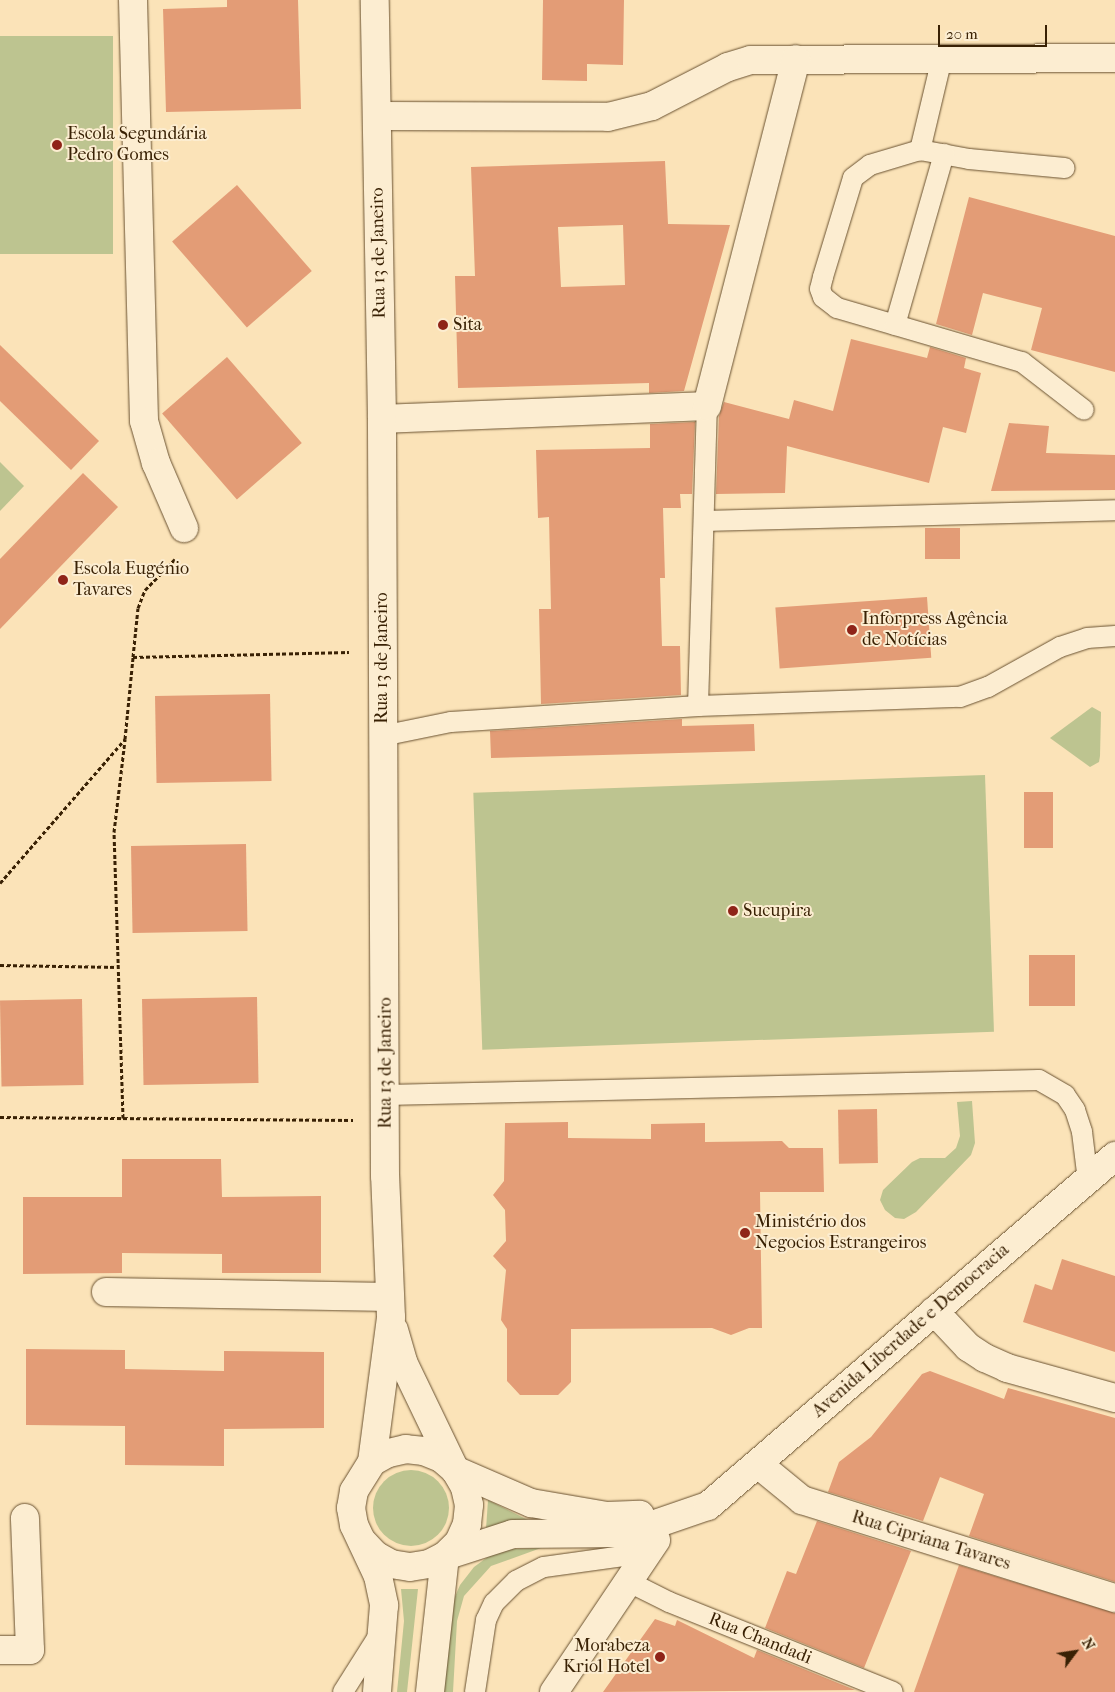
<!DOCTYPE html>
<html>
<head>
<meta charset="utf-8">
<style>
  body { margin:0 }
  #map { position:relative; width:1115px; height:1692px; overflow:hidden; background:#fbe3b8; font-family:"IM FELL French Canon",serif }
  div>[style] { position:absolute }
  .green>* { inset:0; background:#bdc490; transform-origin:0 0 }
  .round { border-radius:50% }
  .building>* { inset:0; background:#e39c76; transform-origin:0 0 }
  .path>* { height:3px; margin-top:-1.5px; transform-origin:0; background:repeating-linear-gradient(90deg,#392104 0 4px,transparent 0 6.5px) }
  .roads { filter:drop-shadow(0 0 1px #6a5231) drop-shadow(0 0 1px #6a5231) }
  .lane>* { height:20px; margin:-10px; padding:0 10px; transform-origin:10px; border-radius:10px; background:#fcedd1 }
  .street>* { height:28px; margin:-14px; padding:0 14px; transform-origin:14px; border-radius:14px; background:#fcedd1 }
  .secondary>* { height:28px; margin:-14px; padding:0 14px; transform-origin:14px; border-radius:14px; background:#fcedd1 }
  .dots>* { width:14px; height:14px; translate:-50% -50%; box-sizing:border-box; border:2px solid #fcedd1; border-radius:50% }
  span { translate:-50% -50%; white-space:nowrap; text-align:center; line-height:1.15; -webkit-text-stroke:4px #fcedd1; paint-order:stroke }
  .poi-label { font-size:18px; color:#392104 }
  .left { translate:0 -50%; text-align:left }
  .right { translate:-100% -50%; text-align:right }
  .street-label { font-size:18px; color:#392104 }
  .north { position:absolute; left:1050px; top:1627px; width:50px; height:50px; -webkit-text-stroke:4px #fcedd1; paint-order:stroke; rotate:59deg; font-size:14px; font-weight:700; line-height:20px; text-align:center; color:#392104 }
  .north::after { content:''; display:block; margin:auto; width:18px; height:22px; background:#392104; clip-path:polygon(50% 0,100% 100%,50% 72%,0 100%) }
  .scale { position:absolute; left:938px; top:25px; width:109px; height:22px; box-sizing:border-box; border:2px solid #392104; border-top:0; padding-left:6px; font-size:15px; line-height:18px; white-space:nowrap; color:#392104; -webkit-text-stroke:4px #fcedd1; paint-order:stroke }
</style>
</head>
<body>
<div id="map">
  <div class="green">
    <i style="left:113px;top:36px;width:218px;height:113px;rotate:90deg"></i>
    <i style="clip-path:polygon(0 462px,24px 486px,0 511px)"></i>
    <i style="clip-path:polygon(1092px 707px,1101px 712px,1100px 756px,1099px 762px,1090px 767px,1050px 738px)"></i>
    <i style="left:985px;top:775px;width:257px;height:512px;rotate:88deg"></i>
    <i style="clip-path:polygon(972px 1101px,975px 1143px,971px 1155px,916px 1212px,904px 1219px,895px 1218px,885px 1210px,880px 1200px,883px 1190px,912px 1162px,920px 1158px,945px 1158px,956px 1148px,960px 1136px,957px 1102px)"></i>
    <i class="round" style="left:373px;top:1470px;width:76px;height:76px"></i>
    <i style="clip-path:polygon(488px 1500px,530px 1521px,486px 1529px)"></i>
    <i style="clip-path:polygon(541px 1548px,491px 1566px,464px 1596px,457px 1621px,453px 1692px,443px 1692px,450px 1608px,460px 1585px,474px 1567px,489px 1556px,512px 1549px)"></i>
    <i style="clip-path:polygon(401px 1589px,418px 1589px,407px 1692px,397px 1692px,404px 1621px)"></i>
  </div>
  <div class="building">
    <i style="clip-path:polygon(227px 0,298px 0,301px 109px,166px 112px,163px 9px,227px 7px)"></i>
    <i style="clip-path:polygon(543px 0,624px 0,623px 65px,587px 64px,587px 81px,542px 80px)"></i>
    <i style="clip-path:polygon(evenodd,665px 161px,668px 224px,730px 225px,684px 391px,649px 393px,649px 383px,458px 388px,455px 276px,475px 276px,471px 167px,665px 161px,623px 225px,625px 285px,561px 287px,558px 227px,623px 225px)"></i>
    <i style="left:237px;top:185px;width:114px;height:86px;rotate:49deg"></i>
    <i style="clip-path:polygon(969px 197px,1115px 236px,1115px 372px,1031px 350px,1042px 308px,983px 293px,972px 335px,936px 324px)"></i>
    <i style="clip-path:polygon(851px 339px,927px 358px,930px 347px,966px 358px,964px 368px,981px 373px,966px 433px,943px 427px,929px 483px,787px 446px,785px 493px,716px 494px,719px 416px,724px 402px,789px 419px,794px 400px,833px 411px)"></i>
    <i style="clip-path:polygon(0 345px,99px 441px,71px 470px,0 401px)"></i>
    <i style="left:227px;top:357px;width:114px;height:86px;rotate:49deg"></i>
    <i style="clip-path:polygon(695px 422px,692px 494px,680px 494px,681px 508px,663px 508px,665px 578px,660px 578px,662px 646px,680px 646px,681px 695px,541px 704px,539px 609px,551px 609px,549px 517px,538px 518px,536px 450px,650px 448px,650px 424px)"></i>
    <i style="clip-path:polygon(1009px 423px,1049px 426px,1046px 453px,1115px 455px,1115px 490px,991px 491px)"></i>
    <i style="clip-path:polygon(83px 473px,118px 507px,0 629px,0 559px)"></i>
    <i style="left:925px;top:528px;width:35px;height:31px"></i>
    <i style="left:927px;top:597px;width:61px;height:152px;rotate:86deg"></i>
    <i style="left:270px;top:694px;width:87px;height:115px;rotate:89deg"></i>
    <i style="clip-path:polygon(682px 719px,682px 726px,754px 724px,755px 751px,491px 758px,490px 731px)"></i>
    <i style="left:1024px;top:792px;width:29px;height:56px"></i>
    <i style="left:246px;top:844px;width:87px;height:115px;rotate:89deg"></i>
    <i style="left:1029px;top:955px;width:46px;height:51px"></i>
    <i style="left:257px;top:997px;width:86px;height:115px;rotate:89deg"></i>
    <i style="left:82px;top:999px;width:86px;height:82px;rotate:89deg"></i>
    <i style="left:877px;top:1109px;width:54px;height:39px;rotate:89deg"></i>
    <i style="clip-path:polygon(568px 1122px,568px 1138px,651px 1139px,651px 1124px,705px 1123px,705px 1142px,782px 1141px,789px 1148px,823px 1148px,824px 1192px,760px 1192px,762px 1328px,749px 1328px,731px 1335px,712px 1328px,571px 1329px,571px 1382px,558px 1395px,520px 1395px,507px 1381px,507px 1329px,501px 1320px,506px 1270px,493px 1256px,506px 1241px,505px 1210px,493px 1195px,504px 1181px,505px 1123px)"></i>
    <i style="clip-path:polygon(122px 1159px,221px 1159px,222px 1197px,321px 1196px,321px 1273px,222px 1273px,222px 1254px,122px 1253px,122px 1273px,23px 1274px,23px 1197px,122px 1197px)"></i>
    <i style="clip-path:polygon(1062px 1259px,1115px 1276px,1115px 1352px,1023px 1322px,1035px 1284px,1052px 1290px)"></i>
    <i style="clip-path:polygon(26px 1349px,125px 1350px,125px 1369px,224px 1371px,224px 1351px,324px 1352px,324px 1428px,224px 1429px,224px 1466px,125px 1465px,125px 1426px,26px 1425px)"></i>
    <i style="clip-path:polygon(930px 1371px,1004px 1399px,1008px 1388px,1115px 1418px,1115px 1582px,969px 1536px,984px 1494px,940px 1477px,923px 1521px,828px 1492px,839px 1462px,871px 1437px,922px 1374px)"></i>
    <i style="clip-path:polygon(817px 1521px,911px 1551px,864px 1668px,765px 1628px,787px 1571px,796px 1574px)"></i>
    <i style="clip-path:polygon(959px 1565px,1115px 1613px,1115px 1692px,914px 1692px)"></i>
    <i style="clip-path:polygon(655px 1619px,675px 1626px,677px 1620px,754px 1658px,757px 1650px,855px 1690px,603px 1692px)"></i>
  </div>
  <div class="path">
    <i style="left:133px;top:657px;width:49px;rotate:-84.2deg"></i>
    <i style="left:138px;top:608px;width:19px;rotate:-69deg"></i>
    <i style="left:145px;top:590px;width:43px;rotate:-45.9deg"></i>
    <i style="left:0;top:883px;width:191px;rotate:-49deg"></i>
    <i style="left:125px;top:739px;width:82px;rotate:-84.4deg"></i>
    <i style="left:133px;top:657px;width:216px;rotate:-1.3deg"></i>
    <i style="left:0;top:965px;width:119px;rotate:1deg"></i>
    <i style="left:0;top:1117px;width:353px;rotate:0.5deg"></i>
    <i style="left:123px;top:1118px;width:286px;rotate:-91.8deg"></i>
    <i style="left:114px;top:832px;width:93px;rotate:-83.2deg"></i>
  </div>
  <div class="roads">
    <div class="lane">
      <i style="left:942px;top:58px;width:95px;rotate:103.4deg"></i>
      <i style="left:920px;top:150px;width:50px;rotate:10.4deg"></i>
      <i style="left:969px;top:159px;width:96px;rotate:5.4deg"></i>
      <i style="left:920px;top:150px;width:52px;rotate:163.3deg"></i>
      <i style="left:870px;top:165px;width:21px;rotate:143deg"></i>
      <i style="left:853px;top:178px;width:103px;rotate:106.9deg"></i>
      <i style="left:823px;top:277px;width:12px;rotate:104deg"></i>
      <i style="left:820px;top:289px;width:9px;rotate:69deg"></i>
      <i style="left:823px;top:297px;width:18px;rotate:38deg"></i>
      <i style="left:837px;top:308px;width:193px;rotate:16.3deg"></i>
      <i style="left:1022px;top:362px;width:78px;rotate:37.7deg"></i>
      <i style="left:895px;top:325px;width:178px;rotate:-74deg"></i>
      <i style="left:704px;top:521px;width:411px;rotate:-1.5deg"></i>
      <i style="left:698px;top:706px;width:300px;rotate:-88.3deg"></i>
      <i style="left:382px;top:736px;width:70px;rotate:-11.5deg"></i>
      <i style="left:451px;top:722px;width:248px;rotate:-3.7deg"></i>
      <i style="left:698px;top:706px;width:262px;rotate:-2deg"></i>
      <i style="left:960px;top:697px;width:30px;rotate:-20deg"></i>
      <i style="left:988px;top:687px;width:82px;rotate:-29.1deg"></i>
      <i style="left:1060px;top:647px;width:28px;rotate:-18deg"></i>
      <i style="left:1087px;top:638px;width:28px;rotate:-4deg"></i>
      <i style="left:386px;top:1095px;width:653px;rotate:-1.32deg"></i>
      <i style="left:1039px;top:1080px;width:30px;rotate:30deg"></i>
      <i style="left:1065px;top:1095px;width:18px;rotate:56deg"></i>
      <i style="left:1075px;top:1110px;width:23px;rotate:72deg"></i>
      <i style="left:1082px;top:1132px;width:49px;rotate:83deg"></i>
      <i style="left:629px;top:1582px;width:45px;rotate:26.6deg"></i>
      <i style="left:669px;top:1602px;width:241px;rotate:21.9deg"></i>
      <i style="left:343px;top:1692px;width:71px;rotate:-57.7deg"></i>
      <i style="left:475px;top:1692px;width:73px;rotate:-81.3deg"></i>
      <i style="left:486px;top:1620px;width:19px;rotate:-65deg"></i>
      <i style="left:494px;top:1603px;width:31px;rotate:-45deg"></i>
      <i style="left:516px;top:1581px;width:31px;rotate:-27deg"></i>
      <i style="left:544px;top:1567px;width:80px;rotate:-7.9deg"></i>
      <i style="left:623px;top:1556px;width:33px;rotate:-25deg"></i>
    </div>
    <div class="street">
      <i style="left:133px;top:0;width:421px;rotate:88.5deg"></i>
      <i style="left:144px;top:421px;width:44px;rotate:74.1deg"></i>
      <i style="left:156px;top:463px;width:71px;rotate:66.7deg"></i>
      <i style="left:378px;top:116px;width:230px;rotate:0.2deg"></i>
      <i style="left:608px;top:117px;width:45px;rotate:-14deg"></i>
      <i style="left:652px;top:106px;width:85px;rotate:-27.2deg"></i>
      <i style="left:728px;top:67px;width:24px;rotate:-17deg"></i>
      <i style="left:751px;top:60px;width:364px;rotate:-0.3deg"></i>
      <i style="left:382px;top:419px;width:325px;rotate:-2.3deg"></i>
      <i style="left:707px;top:406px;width:358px;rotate:-75.6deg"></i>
      <i style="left:106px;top:1292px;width:284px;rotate:1deg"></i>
      <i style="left:934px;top:1311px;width:50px;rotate:46.6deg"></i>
      <i style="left:968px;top:1347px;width:20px;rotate:33deg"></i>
      <i style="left:985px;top:1358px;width:24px;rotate:24deg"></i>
      <i style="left:1007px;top:1368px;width:112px;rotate:15.5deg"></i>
      <i style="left:394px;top:1330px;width:33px;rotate:74deg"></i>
      <i style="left:403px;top:1362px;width:120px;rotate:64.3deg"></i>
      <i style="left:372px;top:1462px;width:146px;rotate:-82.5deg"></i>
      <i style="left:391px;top:1317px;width:141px;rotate:-92.4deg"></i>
      <i style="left:385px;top:1176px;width:757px;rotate:-90.23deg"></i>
      <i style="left:382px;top:419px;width:419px;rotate:-91deg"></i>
      <i style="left:758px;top:1464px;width:57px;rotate:39.3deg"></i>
      <i style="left:802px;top:1500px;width:328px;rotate:17.4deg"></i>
      <i style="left:0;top:1650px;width:30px"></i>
      <i style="left:30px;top:1650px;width:132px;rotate:-92.2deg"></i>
      <i style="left:554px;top:1692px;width:183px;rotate:-56.1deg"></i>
    </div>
    <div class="secondary">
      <i style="left:455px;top:1470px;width:83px;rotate:23.5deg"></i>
      <i style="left:531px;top:1503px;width:77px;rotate:9.7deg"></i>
      <i style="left:607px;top:1516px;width:33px;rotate:-2deg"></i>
      <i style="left:362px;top:1541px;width:19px;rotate:47deg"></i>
      <i style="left:375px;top:1555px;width:18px;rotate:29deg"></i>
      <i style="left:391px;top:1564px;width:19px;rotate:9deg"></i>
      <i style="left:410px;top:1567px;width:19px;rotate:-9deg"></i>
      <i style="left:429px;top:1564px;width:18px;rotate:-27deg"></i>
      <i style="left:445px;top:1556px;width:20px;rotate:-45deg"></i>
      <i style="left:459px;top:1542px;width:20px;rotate:-66deg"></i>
      <i style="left:467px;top:1524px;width:19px;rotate:-84deg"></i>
      <i style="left:469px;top:1505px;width:18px;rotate:-103deg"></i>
      <i style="left:465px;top:1487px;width:20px;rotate:-120deg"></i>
      <i style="left:455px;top:1470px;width:18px;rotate:-139deg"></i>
      <i style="left:441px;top:1458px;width:18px;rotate:-158deg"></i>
      <i style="left:424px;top:1451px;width:18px;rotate:-174deg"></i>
      <i style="left:406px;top:1449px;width:18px;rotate:167deg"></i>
      <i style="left:388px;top:1453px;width:18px;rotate:151deg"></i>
      <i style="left:372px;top:1462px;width:34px;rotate:122deg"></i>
      <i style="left:354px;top:1491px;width:17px;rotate:100deg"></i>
      <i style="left:351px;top:1508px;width:17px;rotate:80deg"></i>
      <i style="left:354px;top:1525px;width:56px;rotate:64.8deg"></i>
      <i style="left:378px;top:1576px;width:30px;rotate:78deg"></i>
      <i style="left:384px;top:1605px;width:87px;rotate:94.6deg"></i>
      <i style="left:445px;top:1556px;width:71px;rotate:-17.9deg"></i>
      <i style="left:513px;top:1534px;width:116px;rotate:-0.5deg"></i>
      <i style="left:629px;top:1533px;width:83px;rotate:-18.9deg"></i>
      <i style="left:708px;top:1506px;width:537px;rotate:-40.69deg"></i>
      <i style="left:430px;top:1692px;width:137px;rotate:-83.7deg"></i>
    </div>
  </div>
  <div class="dots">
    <i style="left:57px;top:145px;background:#8f2418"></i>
    <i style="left:443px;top:325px;background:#8f2418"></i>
    <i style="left:63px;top:580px;background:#8f2418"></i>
    <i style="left:852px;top:630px;background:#8f2418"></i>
    <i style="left:733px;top:911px;background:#8f2418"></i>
    <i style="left:745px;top:1233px;background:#8f2418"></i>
    <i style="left:660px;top:1657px;background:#8f2418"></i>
  </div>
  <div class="poi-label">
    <span class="left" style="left:67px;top:145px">Escola Segundária<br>Pedro Gomes</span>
    <span class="left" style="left:453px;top:325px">Sita</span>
    <span class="left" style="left:73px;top:580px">Escola Eugénio<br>Tavares</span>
    <span class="left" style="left:862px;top:630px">Inforpress Agência<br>de Notícias</span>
    <span class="left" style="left:743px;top:911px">Sucupira</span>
    <span class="left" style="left:755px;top:1233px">Ministério dos<br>Negocios Estrangeiros</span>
    <span class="right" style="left:650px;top:1657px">Morabeza<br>Kriol Hotel</span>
  </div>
  <div class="street-label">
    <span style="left:379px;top:253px;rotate:-91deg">Rua 13 de Janeiro</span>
    <span style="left:382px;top:658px;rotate:-90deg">Rua 13 de Janeiro</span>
    <span style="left:386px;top:1063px;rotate:-90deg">Rua 13 de Janeiro</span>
    <span style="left:911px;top:1331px;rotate:-41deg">Avenida Liberdade e Democracia</span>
    <span style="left:931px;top:1541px;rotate:17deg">Rua Cipriana Tavares</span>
    <span style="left:760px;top:1639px;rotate:22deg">Rua Chandadi</span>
  </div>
  <div class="north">N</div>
  <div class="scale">20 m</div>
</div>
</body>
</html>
